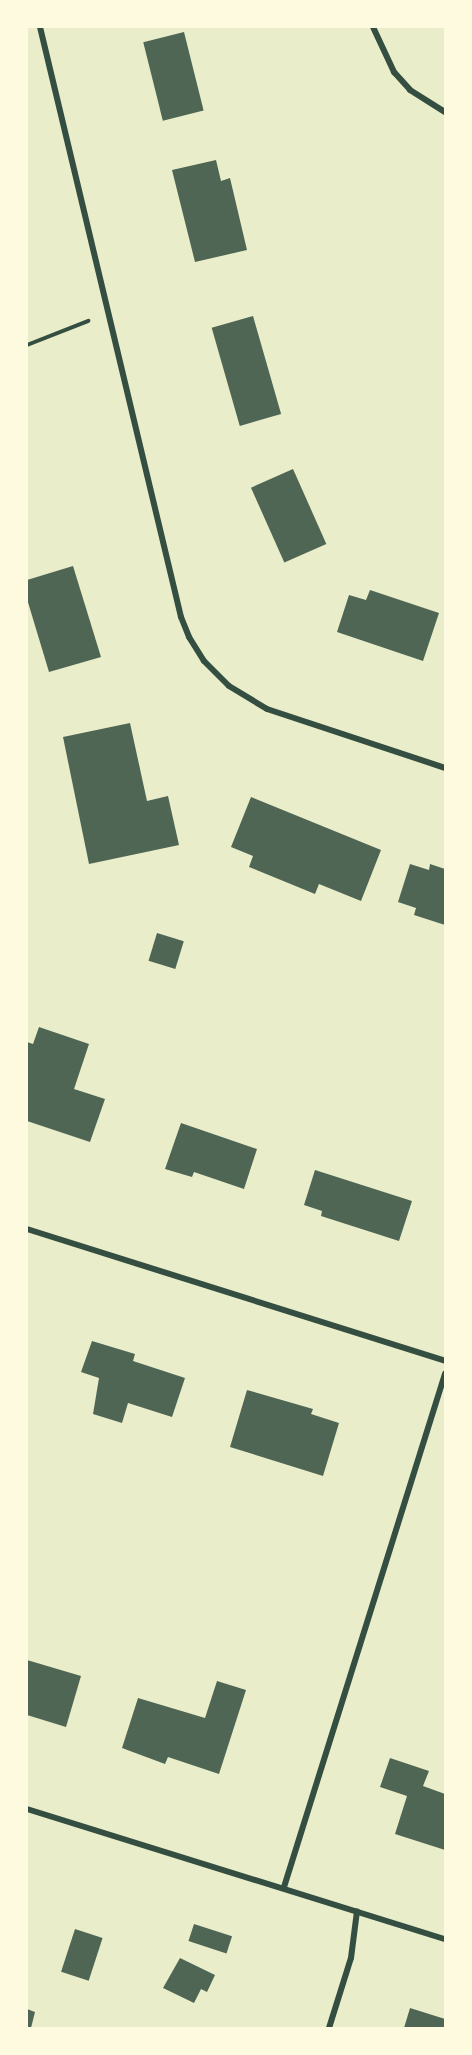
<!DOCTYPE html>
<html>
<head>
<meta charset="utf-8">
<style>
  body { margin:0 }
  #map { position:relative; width:472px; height:2055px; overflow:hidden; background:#e9edc9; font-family:"Titillium Web",sans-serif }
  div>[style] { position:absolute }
  .building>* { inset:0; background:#4f6655; transform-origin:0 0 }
  .path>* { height:4px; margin:-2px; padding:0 2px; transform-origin:2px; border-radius:2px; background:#344e41 }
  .minor>* { height:6px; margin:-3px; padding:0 3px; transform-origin:3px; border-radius:3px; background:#344e41 }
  span { translate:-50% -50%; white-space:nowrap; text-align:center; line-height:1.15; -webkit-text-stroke:4.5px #fefae0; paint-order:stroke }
  .frame { position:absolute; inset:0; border:28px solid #fefae0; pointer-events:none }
</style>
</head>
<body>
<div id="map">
  <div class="building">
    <i style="left:184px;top:32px;width:81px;height:42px;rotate:76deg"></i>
    <i style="clip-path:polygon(216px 160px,221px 181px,230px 178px,247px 250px,195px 262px,172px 170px)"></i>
    <i style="left:253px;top:316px;width:102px;height:43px;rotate:74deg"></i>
    <i style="left:293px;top:469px;width:82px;height:46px;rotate:66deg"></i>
    <i style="clip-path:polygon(73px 566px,101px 657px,49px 672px,27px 599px,27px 580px)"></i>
    <i style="clip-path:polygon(370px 590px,439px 613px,423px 661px,337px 632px,349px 595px,366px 600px)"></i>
    <i style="clip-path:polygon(130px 723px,147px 801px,168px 796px,179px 845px,89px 864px,63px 737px)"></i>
    <i style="clip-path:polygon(251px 797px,381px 850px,361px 901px,319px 884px,315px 894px,249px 867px,253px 856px,231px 847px)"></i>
    <i style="clip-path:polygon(410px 864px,429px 870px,430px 864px,445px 869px,445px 925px,414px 915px,416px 908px,398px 902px)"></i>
    <i style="left:157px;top:933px;width:28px;height:29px;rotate:17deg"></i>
    <i style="clip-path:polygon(39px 1027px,89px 1044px,74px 1089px,105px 1099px,90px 1142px,27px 1121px,27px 1042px,33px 1044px)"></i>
    <i style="clip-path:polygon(181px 1123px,257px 1149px,244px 1189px,194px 1172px,192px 1177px,165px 1169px)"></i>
    <i style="clip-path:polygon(315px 1170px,412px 1201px,399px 1241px,321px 1216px,322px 1211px,304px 1205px)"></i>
    <i style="clip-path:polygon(92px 1341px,135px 1354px,133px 1361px,185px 1378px,172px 1417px,128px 1403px,122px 1423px,93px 1414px,99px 1378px,81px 1372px)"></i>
    <i style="clip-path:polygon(247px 1390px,313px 1409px,311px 1414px,339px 1423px,323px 1476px,230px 1447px)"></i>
    <i style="clip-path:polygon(27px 1660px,81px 1676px,66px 1727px,27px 1715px)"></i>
    <i style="clip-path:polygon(217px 1681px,246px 1690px,219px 1774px,168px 1757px,165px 1764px,122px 1748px,138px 1698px,205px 1718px)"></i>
    <i style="clip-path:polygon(390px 1758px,429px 1771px,423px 1786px,445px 1794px,445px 1850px,395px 1834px,407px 1796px,380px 1787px)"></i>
    <i style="left:194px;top:1924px;width:40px;height:18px;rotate:18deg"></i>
    <i style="left:75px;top:1929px;width:29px;height:45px;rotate:18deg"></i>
    <i style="clip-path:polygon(180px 1958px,215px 1975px,207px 1992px,201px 1989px,194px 2003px,163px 1988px)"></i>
    <i style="clip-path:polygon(410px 2008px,445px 2019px,445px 2028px,404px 2028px)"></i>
    <i style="clip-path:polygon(27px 2009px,35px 2012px,31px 2028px,27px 2028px)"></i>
  </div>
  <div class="path">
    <i style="left:27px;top:345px;width:66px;rotate:-21.5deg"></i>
  </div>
  <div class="minor">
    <i style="left:40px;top:27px;width:607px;rotate:76.56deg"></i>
    <i style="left:181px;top:617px;width:22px;rotate:68deg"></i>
    <i style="left:189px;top:637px;width:28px;rotate:58deg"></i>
    <i style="left:204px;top:661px;width:35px;rotate:45deg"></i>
    <i style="left:229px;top:686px;width:44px;rotate:31.2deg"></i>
    <i style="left:267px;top:709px;width:188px;rotate:18.3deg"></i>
    <i style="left:373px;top:27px;width:50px;rotate:65deg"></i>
    <i style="left:394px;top:72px;width:24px;rotate:48deg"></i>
    <i style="left:410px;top:90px;width:41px;rotate:32.2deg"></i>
    <i style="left:27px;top:1229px;width:438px;rotate:17.5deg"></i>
    <i style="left:27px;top:1809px;width:438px;rotate:17.3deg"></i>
    <i style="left:284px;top:1887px;width:538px;rotate:-72.58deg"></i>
    <i style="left:329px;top:2028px;width:73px;rotate:-72.6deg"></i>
    <i style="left:351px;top:1958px;width:47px;rotate:-82.7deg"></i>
  </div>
  <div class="frame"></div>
</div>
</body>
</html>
